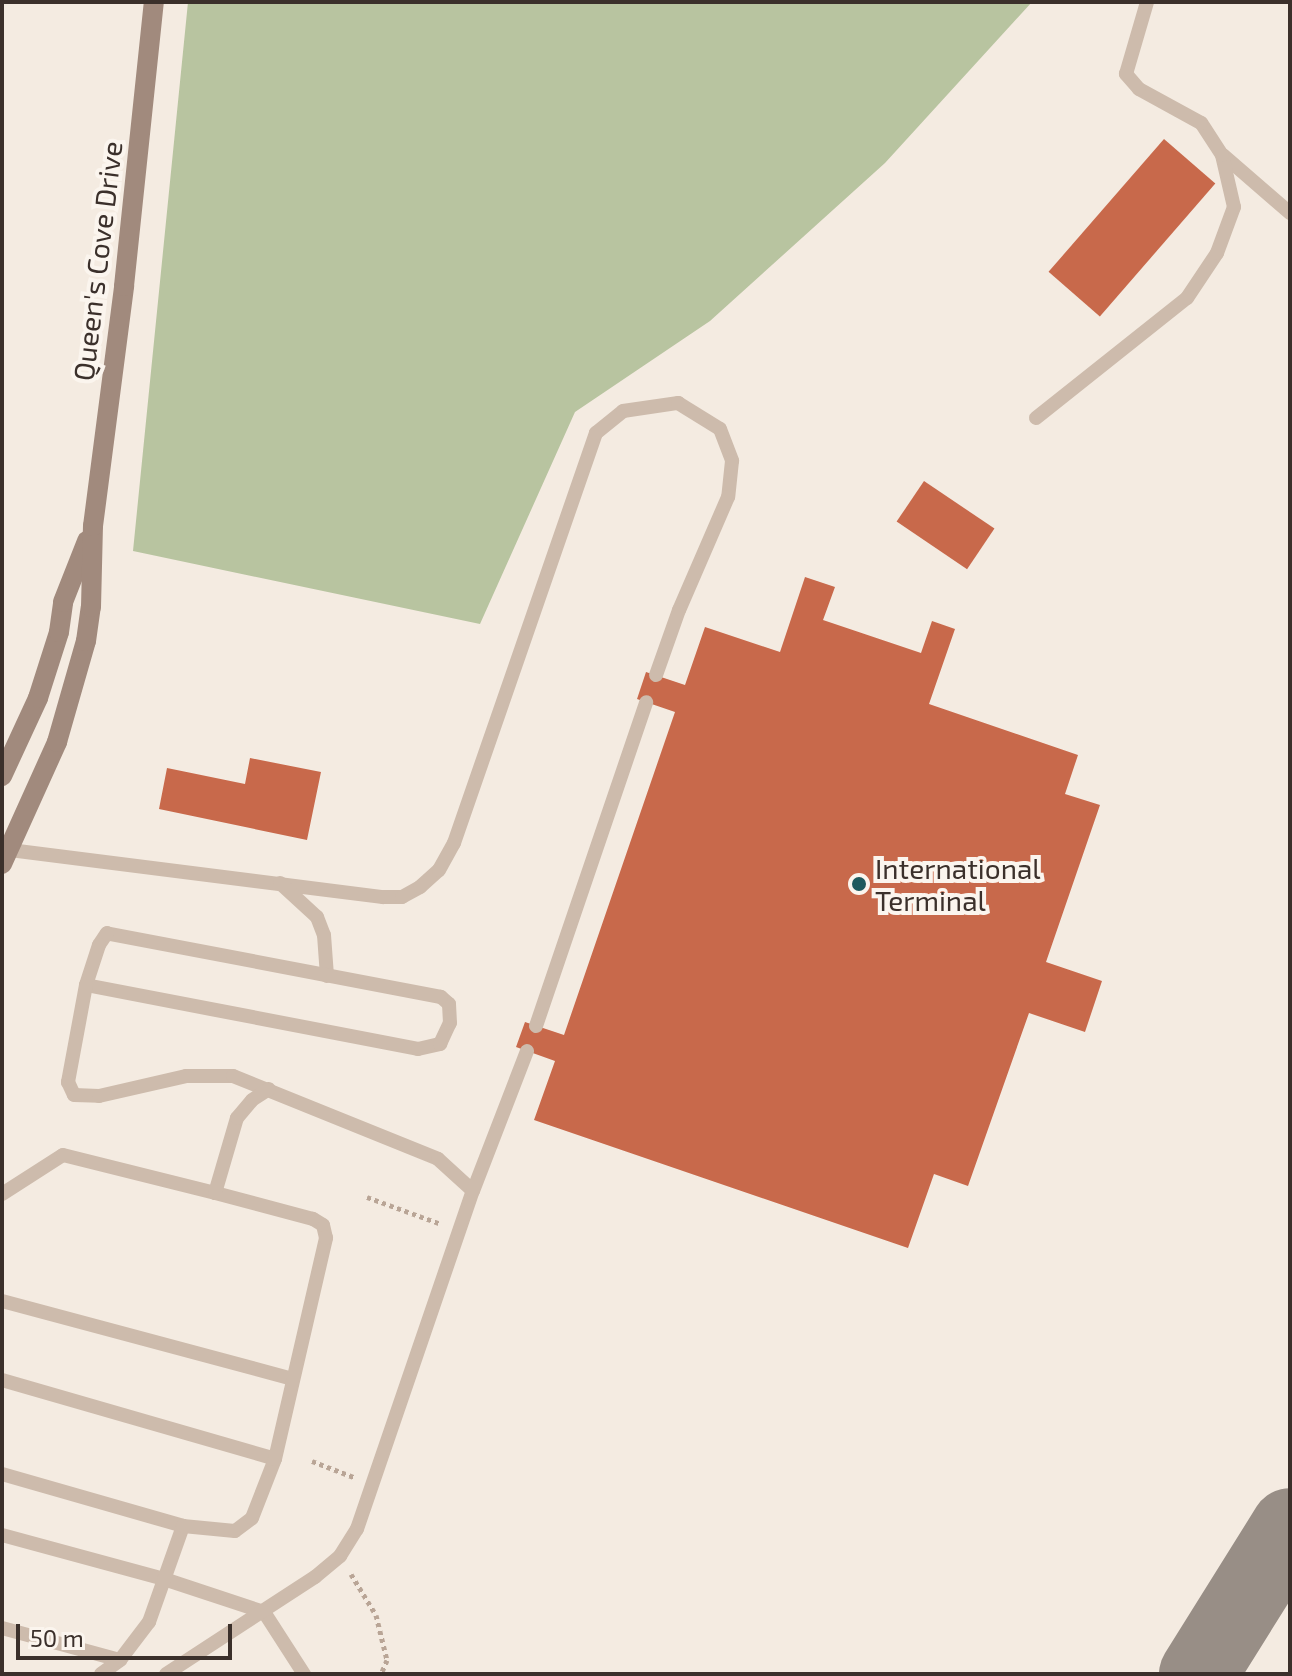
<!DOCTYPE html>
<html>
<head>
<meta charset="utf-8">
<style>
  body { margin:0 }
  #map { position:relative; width:1292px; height:1676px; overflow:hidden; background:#f4ebe1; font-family:"Exo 2",sans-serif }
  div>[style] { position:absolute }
  .green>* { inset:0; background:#b8c4a0 }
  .taxiway>* { height:78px; margin:-39px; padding:0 39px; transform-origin:39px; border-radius:39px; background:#988e86 }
  .building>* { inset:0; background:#c8694b; transform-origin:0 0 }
  .path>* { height:5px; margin-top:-2.5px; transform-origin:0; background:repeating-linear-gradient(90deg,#b9a596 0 4px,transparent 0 8px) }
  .lane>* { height:14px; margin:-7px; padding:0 7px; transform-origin:7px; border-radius:7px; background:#cdbbac }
  .secondary>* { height:20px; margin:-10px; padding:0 10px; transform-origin:10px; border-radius:10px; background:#a18a7d }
  .dots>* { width:22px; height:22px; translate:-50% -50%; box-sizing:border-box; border:4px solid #fbf5ee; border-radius:50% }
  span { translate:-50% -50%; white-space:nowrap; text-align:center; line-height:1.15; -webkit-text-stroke:8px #fbf5ee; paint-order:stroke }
  .street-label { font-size:28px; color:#3b302b }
  .poi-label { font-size:28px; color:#3b302b }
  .left { translate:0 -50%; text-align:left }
  .frame { position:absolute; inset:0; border:4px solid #3b302b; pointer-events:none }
  .scale { position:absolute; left:16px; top:1624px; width:216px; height:36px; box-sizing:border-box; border:4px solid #3b302b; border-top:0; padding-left:10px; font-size:24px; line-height:28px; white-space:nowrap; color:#3b302b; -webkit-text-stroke:6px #fbf5ee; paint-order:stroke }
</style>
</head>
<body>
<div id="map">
  <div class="green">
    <i style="clip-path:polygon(188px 2px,1032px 2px,885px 163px,710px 321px,575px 412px,480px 624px,133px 551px)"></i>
  </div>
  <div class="taxiway">
    <i style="left:1198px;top:1674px;width:173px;rotate:-58deg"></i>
  </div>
  <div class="building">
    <i style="left:1164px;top:139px;width:68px;height:176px;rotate:41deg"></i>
    <i style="left:924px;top:481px;width:85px;height:49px;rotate:34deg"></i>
    <i style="clip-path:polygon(805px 577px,835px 587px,823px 620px,921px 653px,932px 621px,955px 629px,929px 704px,1078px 755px,1065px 794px,1100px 805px,1046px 962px,1102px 981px,1085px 1032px,1029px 1013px,968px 1186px,934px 1174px,908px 1248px,534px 1120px,555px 1061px,516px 1047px,525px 1022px,564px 1035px,675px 712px,637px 699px,646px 672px,685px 685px,705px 627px,780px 652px)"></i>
    <i style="clip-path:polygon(250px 758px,321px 772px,307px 840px,159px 809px,167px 768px,245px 784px)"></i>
  </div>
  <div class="path">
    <i style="left:367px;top:1197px;width:79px;rotate:20deg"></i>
    <i style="left:312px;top:1461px;width:47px;rotate:21.1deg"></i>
    <i style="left:351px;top:1574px;width:48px;rotate:58.6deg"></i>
    <i style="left:376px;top:1615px;width:46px;rotate:76.3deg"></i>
    <i style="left:387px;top:1660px;width:15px;rotate:113deg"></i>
  </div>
  <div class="lane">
    <i style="left:1223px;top:155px;width:89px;rotate:40.9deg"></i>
    <i style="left:1036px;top:418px;width:193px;rotate:-38.5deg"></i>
    <i style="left:1187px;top:298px;width:54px;rotate:-56.3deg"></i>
    <i style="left:1217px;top:253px;width:49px;rotate:-69.7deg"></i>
    <i style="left:1234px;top:207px;width:53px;rotate:-103deg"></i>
    <i style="left:1222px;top:155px;width:38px;rotate:-123deg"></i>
    <i style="left:1201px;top:123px;width:71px;rotate:-151.3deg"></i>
    <i style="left:1139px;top:89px;width:20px;rotate:-131deg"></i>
    <i style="left:1126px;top:74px;width:75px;rotate:-73.7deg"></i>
    <i style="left:10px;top:850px;width:376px;rotate:7.2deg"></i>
    <i style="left:383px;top:897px;width:19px"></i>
    <i style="left:402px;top:897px;width:21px;rotate:-29deg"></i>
    <i style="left:420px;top:887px;width:25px;rotate:-42deg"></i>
    <i style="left:439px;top:870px;width:31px;rotate:-61deg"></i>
    <i style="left:454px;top:843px;width:434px;rotate:-70.9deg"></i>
    <i style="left:596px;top:433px;width:35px;rotate:-39deg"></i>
    <i style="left:623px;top:411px;width:56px;rotate:-8.3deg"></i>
    <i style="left:678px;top:403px;width:49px;rotate:31.8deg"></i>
    <i style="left:720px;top:429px;width:34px;rotate:69deg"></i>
    <i style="left:732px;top:461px;width:36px;rotate:96deg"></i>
    <i style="left:728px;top:497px;width:123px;rotate:113.4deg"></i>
    <i style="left:679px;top:610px;width:69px;rotate:109.5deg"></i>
    <i style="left:280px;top:883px;width:50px;rotate:42.6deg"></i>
    <i style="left:317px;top:917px;width:19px;rotate:69deg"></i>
    <i style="left:324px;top:935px;width:41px;rotate:85.8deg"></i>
    <i style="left:86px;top:985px;width:338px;rotate:10.9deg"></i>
    <i style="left:418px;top:1049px;width:23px;rotate:-13deg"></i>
    <i style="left:440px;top:1044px;width:23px;rotate:-65deg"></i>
    <i style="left:450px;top:1023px;width:19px;rotate:-93deg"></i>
    <i style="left:449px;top:1004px;width:11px;rotate:-139deg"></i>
    <i style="left:441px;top:997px;width:340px;rotate:-169.2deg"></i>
    <i style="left:107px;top:933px;width:14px;rotate:124deg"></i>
    <i style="left:99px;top:945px;width:42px;rotate:108deg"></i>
    <i style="left:86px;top:985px;width:99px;rotate:100.5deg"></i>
    <i style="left:68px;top:1082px;width:14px;rotate:65deg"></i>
    <i style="left:74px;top:1095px;width:25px;rotate:2deg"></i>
    <i style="left:99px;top:1096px;width:89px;rotate:-12.9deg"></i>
    <i style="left:186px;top:1076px;width:47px"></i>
    <i style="left:233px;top:1076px;width:221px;rotate:22deg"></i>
    <i style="left:438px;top:1159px;width:47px;rotate:42.4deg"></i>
    <i style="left:536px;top:1026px;width:342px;rotate:-71.2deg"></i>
    <i style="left:2px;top:1194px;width:72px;rotate:-32.6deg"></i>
    <i style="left:63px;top:1155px;width:157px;rotate:14deg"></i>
    <i style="left:2px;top:1301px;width:301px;rotate:15deg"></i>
    <i style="left:2px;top:1380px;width:284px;rotate:16.1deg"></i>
    <i style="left:2px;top:1474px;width:188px;rotate:16deg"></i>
    <i style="left:2px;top:1535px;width:168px;rotate:15.2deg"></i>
    <i style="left:164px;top:1579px;width:105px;rotate:18.3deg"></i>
    <i style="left:264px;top:1612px;width:74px;rotate:57.2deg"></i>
    <i style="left:2px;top:1628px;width:122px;rotate:15.2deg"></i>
    <i style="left:101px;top:1674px;width:24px;rotate:-36deg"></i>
    <i style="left:120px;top:1660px;width:48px;rotate:-52.7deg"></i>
    <i style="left:149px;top:1622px;width:102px;rotate:-70.5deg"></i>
    <i style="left:183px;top:1526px;width:52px;rotate:5.5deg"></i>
    <i style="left:235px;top:1531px;width:21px;rotate:-37deg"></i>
    <i style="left:252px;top:1518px;width:63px;rotate:-68.7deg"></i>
    <i style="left:275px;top:1459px;width:227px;rotate:-77deg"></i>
    <i style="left:326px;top:1238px;width:13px;rotate:-103deg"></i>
    <i style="left:323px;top:1225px;width:12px;rotate:-149deg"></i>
    <i style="left:313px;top:1219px;width:101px;rotate:-165.1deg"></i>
    <i style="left:215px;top:1193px;width:78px;rotate:-73.7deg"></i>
    <i style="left:237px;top:1118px;width:23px;rotate:-50deg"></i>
    <i style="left:252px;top:1100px;width:20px;rotate:-33deg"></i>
    <i style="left:166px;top:1674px;width:178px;rotate:-33.1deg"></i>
    <i style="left:315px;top:1577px;width:33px;rotate:-40deg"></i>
    <i style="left:340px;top:1556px;width:32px;rotate:-58deg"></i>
    <i style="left:357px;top:1529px;width:357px;rotate:-71.1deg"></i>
    <i style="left:473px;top:1191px;width:150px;rotate:-68.9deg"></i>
  </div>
  <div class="secondary">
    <i style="left:2px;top:776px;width:86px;rotate:-65.2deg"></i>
    <i style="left:38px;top:698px;width:69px;rotate:-72.3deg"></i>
    <i style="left:59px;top:632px;width:30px;rotate:-82deg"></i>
    <i style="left:63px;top:602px;width:66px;rotate:-68.5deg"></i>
    <i style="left:2px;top:864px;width:134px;rotate:-65.7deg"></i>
    <i style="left:57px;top:742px;width:105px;rotate:-74deg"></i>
    <i style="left:86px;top:641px;width:34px;rotate:-82deg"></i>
    <i style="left:91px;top:607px;width:81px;rotate:-88.6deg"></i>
    <i style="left:93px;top:526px;width:242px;rotate:-82.6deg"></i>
    <i style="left:124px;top:286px;width:286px;rotate:-84deg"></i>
  </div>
  <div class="dots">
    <i style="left:859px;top:884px;background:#1f5a5e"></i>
  </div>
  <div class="street-label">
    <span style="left:97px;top:261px;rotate:-83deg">Queen's Cove Drive</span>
  </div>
  <div class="poi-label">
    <span class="left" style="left:875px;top:884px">International<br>Terminal</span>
  </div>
  <div class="frame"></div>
  <div class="scale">50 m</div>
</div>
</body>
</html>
